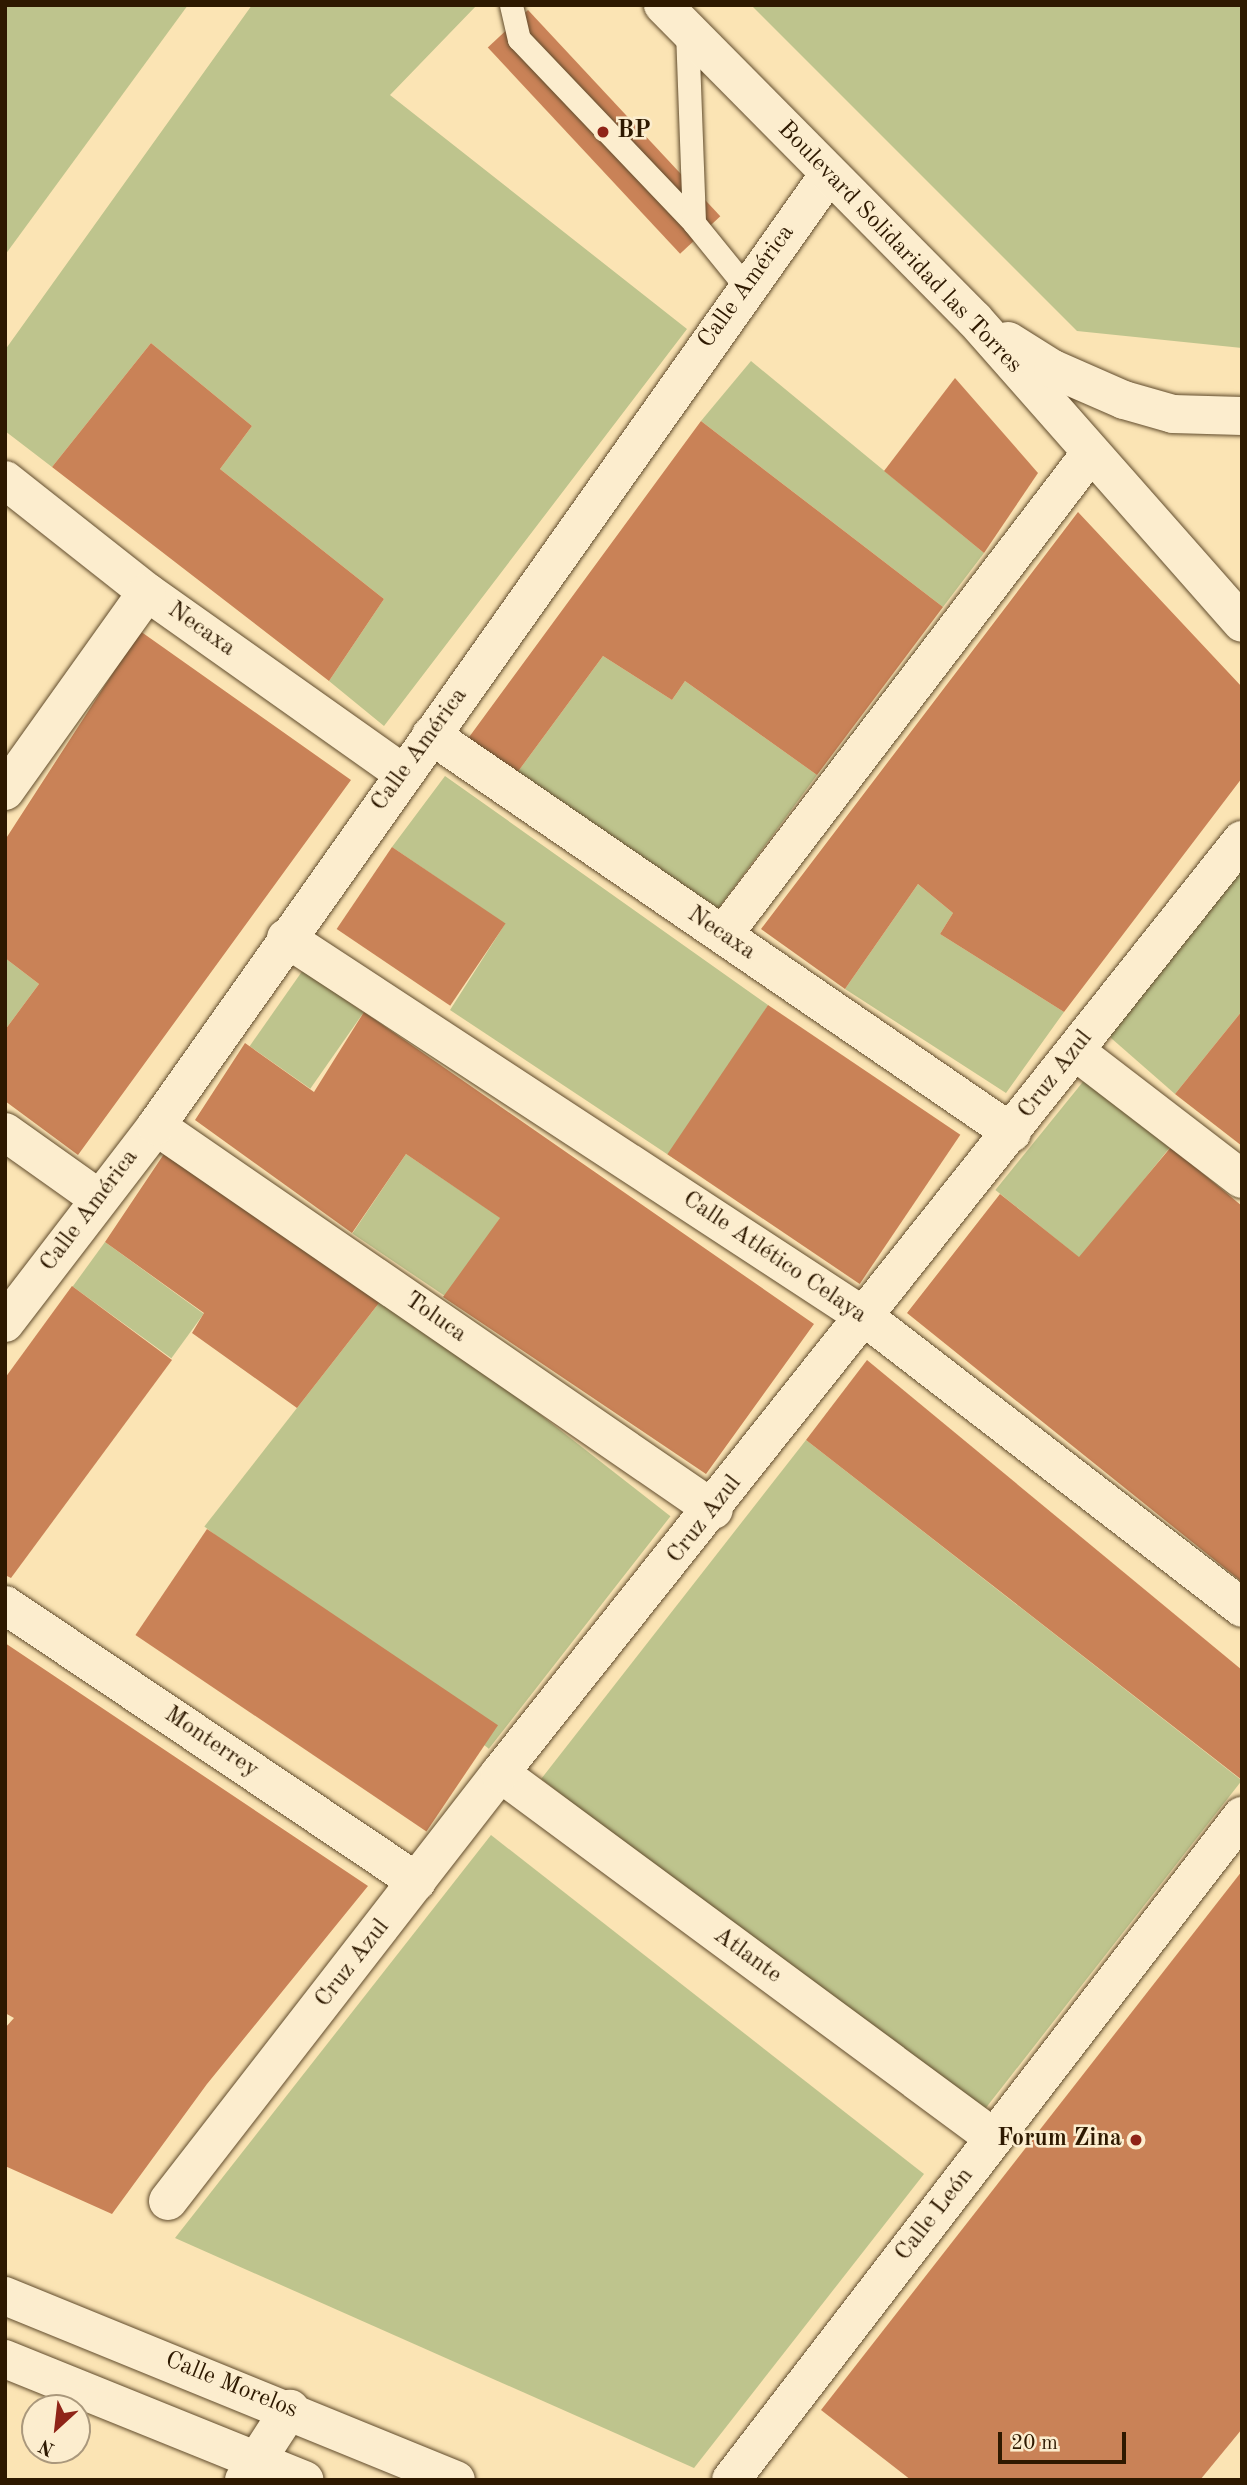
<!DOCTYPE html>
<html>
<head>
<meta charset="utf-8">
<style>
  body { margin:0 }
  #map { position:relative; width:1247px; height:2485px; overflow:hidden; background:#fbe4b4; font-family:"Old Standard TT",serif }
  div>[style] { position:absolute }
  .green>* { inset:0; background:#bec48d; transform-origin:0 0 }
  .building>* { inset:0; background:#c98257; transform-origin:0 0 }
  .roads { filter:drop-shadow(0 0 2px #614c2d) drop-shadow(0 0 2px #614c2d) }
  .lane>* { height:23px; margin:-11.5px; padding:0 11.5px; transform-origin:11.5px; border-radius:11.5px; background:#fcedce }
  .street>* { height:38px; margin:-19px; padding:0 19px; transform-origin:19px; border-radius:19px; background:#fcedce }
  .secondary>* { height:38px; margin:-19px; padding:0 19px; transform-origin:19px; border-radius:19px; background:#fcedce }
  .dots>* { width:19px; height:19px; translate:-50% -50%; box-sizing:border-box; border:4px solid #fcedce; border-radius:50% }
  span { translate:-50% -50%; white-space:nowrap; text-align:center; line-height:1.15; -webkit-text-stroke:5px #fcedce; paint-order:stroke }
  .poi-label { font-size:24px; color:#2e1900; font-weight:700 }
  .left { translate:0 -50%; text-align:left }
  .right { translate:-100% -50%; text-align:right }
  .street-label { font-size:24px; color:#2e1900 }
  .frame { position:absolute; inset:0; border:7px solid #2e1900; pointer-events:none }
  .north { position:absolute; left:21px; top:2394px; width:70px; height:70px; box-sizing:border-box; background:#fcedce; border:2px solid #aa987c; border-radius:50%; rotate:207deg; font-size:19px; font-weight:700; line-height:28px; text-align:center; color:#2e1900 }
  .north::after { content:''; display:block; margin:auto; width:24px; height:32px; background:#8f2418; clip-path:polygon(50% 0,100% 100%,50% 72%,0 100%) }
  .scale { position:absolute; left:998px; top:2432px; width:128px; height:32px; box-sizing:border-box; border:4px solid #2e1900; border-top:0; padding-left:9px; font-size:21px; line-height:24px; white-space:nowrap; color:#2e1900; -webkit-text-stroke:5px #fcedce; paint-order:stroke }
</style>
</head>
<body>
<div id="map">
  <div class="green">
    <i style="clip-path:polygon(5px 5px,188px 5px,5px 255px)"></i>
    <i style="clip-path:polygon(252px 5px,477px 5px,390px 95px,687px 329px,384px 726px,329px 681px,384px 599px,220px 469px,252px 426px,151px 343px,52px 467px,5px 431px,5px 350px)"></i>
    <i style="clip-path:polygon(751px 5px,1242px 5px,1242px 348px,1077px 331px)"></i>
    <i style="clip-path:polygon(751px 361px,984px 553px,943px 607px,701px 421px)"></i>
    <i style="clip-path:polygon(603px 656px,672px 700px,685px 681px,817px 775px,712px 917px,514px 777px)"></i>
    <i style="clip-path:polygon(445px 776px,768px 1005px,676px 1160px,450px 1010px,505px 924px,392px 847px)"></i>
    <i style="clip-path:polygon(1242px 870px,1242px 1011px,1175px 1094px,1103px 1031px)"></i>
    <i style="clip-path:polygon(918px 884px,953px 913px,940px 934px,1064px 1012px,1006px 1093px,845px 989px)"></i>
    <i style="clip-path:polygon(5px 958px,39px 984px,5px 1030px)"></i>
    <i style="left:303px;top:970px;width:74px;height:93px;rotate:35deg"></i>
    <i style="left:1086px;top:1078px;width:109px;height:144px;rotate:39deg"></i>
    <i style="left:406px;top:1154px;width:114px;height:96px;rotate:34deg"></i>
    <i style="left:105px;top:1242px;width:122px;height:55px;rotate:36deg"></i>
    <i style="left:386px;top:1294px;width:361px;height:295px;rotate:38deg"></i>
    <i style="left:806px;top:1440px;width:553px;height:430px;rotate:38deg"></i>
    <i style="clip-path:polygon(491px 1835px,924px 2174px,694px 2468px,175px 2238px)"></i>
  </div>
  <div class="building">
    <i style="left:528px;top:10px;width:282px;height:55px;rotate:47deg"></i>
    <i style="clip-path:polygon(151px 343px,252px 426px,220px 469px,384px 599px,329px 681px,52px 467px)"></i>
    <i style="clip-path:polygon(955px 378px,1038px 473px,984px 553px,884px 471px)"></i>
    <i style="clip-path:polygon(701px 421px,943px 607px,817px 775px,685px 681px,672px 700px,603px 656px,514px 777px,464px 744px)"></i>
    <i style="clip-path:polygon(1078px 512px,1242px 687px,1242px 778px,1064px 1012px,940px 934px,953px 913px,918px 884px,845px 989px,761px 929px)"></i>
    <i style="clip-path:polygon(140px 631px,351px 780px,78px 1155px,5px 1101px,5px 1030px,39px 984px,5px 958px,5px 840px)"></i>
    <i style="left:392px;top:847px;width:137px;height:99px;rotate:34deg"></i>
    <i style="left:768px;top:1005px;width:232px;height:180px;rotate:34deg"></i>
    <i style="clip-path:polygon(1242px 1011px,1242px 1146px,1175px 1094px)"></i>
    <i style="clip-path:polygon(364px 1012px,814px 1324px,706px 1474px,443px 1297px,500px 1218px,406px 1154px,352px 1233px,195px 1120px,245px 1043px,314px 1092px)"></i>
    <i style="clip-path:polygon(170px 1145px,386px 1294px,297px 1408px,192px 1333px,204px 1313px,105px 1242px)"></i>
    <i style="clip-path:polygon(1171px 1147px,1242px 1206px,1242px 1582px,907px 1313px,1000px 1194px,1079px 1257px)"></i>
    <i style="clip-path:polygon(72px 1286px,172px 1360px,11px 1578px,5px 1575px,5px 1378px)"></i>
    <i style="clip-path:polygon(867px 1360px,1242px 1670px,1242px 1780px,806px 1440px)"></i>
    <i style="left:207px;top:1529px;width:351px;height:128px;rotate:34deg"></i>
    <i style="clip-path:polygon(5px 1643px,368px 1886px,207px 2084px,112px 2214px,5px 2166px,5px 2028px,14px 2018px,5px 2013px)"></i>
    <i style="clip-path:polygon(1242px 1871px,1242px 2429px,1200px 2480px,911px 2480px,821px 2410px)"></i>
  </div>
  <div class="roads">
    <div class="lane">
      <i style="left:511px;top:5px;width:35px;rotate:77deg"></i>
      <i style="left:519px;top:39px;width:254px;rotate:46.4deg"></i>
      <i style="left:694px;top:223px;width:82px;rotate:50.9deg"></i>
      <i style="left:687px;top:31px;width:192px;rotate:87.9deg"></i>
    </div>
    <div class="street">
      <i style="left:5px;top:480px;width:181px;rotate:38.3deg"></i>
      <i style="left:147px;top:592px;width:314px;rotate:35.3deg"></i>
      <i style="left:431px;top:735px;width:704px;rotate:34.41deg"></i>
      <i style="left:5px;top:791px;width:244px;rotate:-54.5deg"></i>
      <i style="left:723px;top:935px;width:604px;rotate:-52.67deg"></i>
      <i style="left:286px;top:938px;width:688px;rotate:33.21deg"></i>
      <i style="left:862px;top:1315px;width:480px;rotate:37.6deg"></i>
      <i style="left:1075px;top:1051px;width:210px;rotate:37.5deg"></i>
      <i style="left:156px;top:1126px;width:677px;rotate:34.53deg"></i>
      <i style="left:5px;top:1132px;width:114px;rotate:35.4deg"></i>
      <i style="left:5px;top:1323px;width:248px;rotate:-52.5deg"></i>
      <i style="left:156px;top:1126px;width:1166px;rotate:-54.74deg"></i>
      <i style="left:5px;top:1605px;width:496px;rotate:33.9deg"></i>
      <i style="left:500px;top:1773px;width:614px;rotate:36.46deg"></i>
      <i style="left:168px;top:2201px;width:542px;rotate:-52.2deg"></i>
      <i style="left:500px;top:1773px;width:1192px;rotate:-51.51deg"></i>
      <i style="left:244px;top:2480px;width:85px;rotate:-57.1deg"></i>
      <i style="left:731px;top:2480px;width:838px;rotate:-52.42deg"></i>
    </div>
    <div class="secondary">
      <i style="left:663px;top:5px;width:442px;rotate:45.3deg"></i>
      <i style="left:974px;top:319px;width:405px;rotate:48.6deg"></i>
      <i style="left:1008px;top:341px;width:53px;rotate:31.9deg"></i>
      <i style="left:1053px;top:369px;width:77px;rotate:23.6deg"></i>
      <i style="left:1124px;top:400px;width:51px;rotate:15.9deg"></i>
      <i style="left:1173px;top:414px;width:69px;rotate:1.7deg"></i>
      <i style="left:5px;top:2296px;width:487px;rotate:22.2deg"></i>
      <i style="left:5px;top:2359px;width:323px;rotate:22deg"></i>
    </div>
  </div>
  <div class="dots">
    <i style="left:603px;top:132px;background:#8f2418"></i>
    <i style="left:1136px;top:2140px;background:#8f2418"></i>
  </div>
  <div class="poi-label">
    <span class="left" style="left:617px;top:132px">BP</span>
    <span class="right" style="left:1122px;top:2140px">Forum Zina</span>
  </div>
  <div class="street-label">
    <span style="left:899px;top:248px;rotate:46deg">Boulevard Solidaridad las Torres</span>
    <span style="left:747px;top:287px;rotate:-54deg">Calle América</span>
    <span style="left:201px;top:630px;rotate:35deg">Necaxa</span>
    <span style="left:420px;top:750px;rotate:-54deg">Calle América</span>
    <span style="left:721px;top:934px;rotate:34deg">Necaxa</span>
    <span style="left:1056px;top:1075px;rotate:-52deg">Cruz Azul</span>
    <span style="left:90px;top:1211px;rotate:-53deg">Calle América</span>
    <span style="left:774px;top:1258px;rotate:34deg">Calle Atlético Celaya</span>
    <span style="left:435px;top:1318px;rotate:35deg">Toluca</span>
    <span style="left:705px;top:1520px;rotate:-52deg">Cruz Azul</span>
    <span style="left:211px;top:1743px;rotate:34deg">Monterrey</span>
    <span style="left:747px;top:1956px;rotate:36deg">Atlante</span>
    <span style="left:353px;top:1964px;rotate:-52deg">Cruz Azul</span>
    <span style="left:935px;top:2215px;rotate:-52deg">Calle León</span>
    <span style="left:231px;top:2386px;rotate:22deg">Calle Morelos</span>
  </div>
  <div class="frame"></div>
  <div class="north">N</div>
  <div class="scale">20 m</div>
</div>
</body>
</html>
